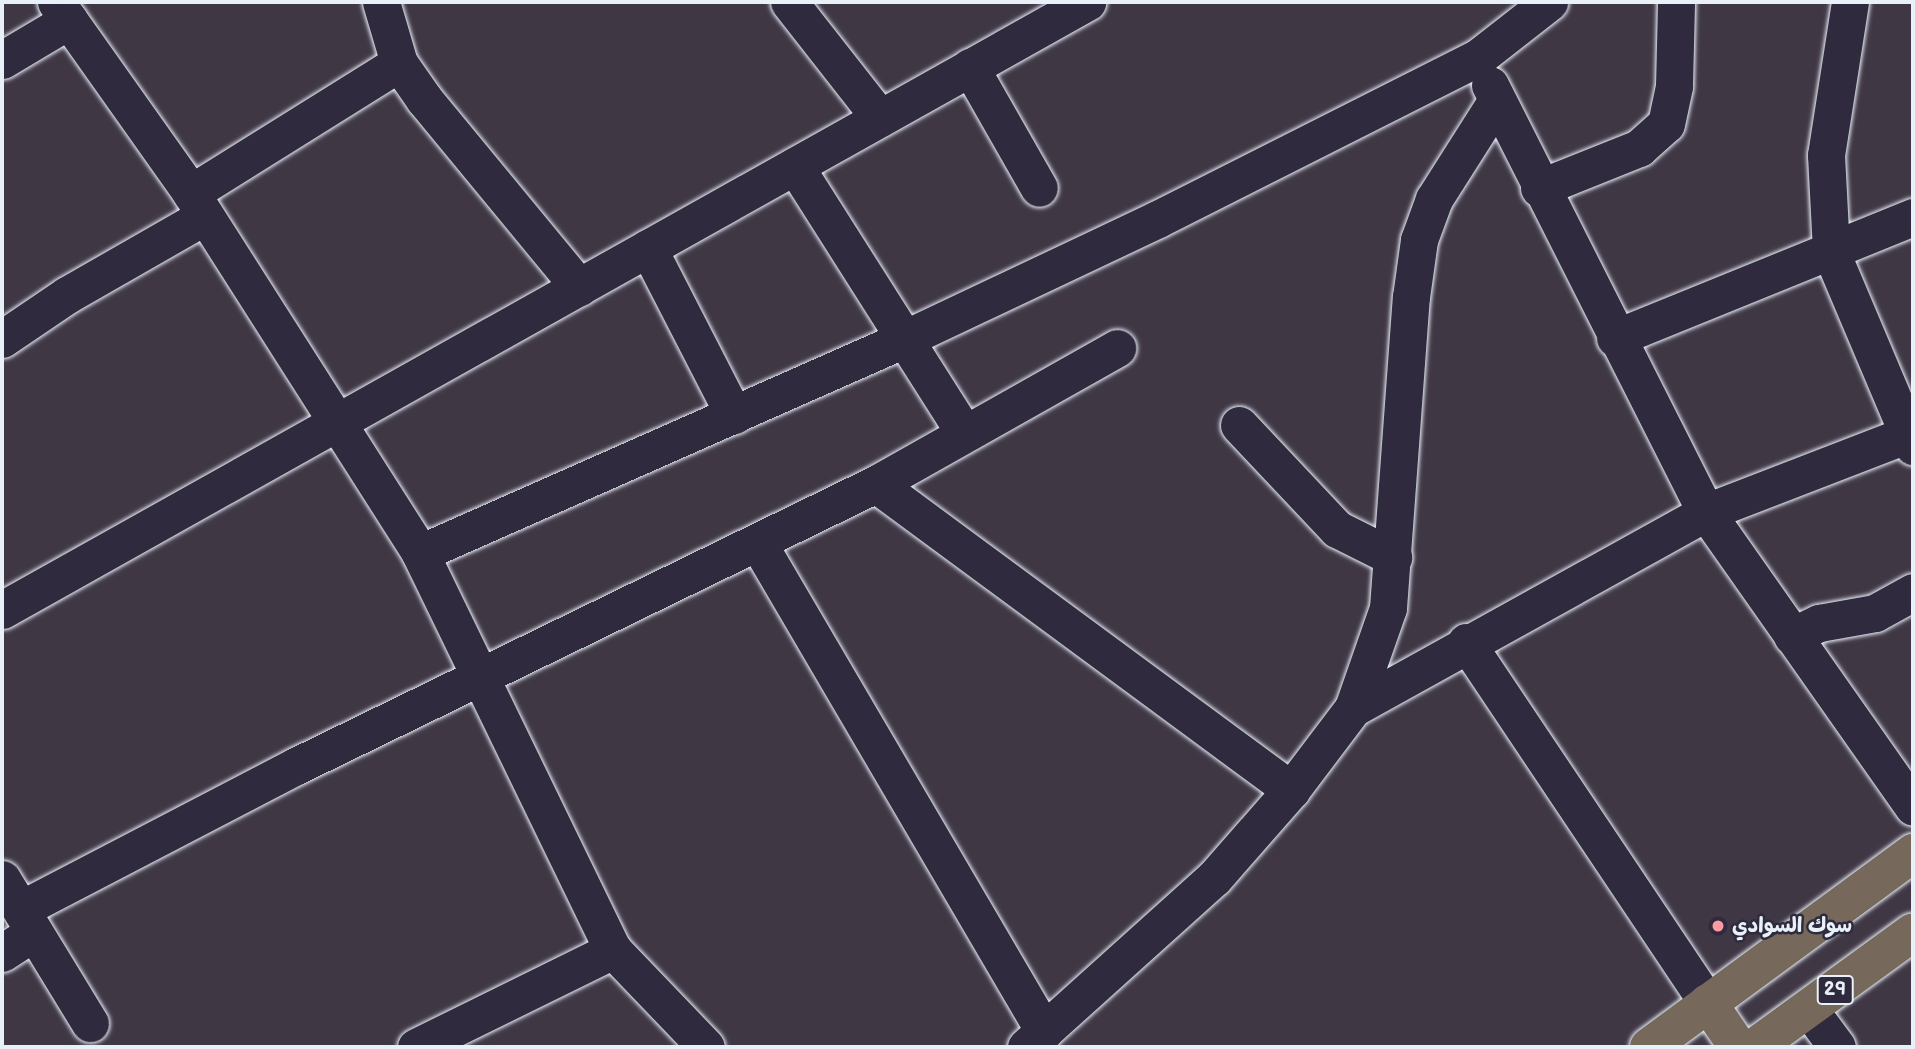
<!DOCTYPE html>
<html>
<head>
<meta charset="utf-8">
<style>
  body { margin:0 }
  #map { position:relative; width:1915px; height:1049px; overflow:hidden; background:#403745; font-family:"Balsamiq Sans","Playpen Sans Arabic",sans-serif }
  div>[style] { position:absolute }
  .roads { filter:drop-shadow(0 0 2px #e8f1f8) drop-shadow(0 0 2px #e8f1f8) }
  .minor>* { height:37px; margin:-18.5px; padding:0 18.5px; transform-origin:18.5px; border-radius:18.5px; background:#2f2a3d }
  .major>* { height:38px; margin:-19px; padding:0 19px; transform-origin:19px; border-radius:19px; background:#76695c }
  .dots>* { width:19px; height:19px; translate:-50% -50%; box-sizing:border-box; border:4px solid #2f2a3d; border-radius:50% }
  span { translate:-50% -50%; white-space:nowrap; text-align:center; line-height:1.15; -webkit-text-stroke:5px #2f2a3d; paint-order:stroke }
  .shield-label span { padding:2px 5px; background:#2f2a3d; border:2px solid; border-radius:5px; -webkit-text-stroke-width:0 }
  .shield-label { font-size:19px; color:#e8f1f8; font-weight:700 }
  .poi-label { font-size:21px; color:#e8f1f8; font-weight:700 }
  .left { translate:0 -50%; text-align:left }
  .frame { position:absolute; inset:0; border:4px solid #e8f1f8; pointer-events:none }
</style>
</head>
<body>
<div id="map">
  <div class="roads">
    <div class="minor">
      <i style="left:56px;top:2px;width:234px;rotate:54.7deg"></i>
      <i style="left:191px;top:193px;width:427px;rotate:57.5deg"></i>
      <i style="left:420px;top:553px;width:441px;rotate:64.1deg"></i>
      <i style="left:613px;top:950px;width:134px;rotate:46.2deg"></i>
      <i style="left:381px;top:2px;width:64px;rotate:73.6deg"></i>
      <i style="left:399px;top:63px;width:44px;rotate:55.2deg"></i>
      <i style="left:424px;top:99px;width:244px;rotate:50.5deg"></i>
      <i style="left:789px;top:2px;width:147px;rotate:51.9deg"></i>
      <i style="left:1850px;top:2px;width:155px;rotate:98.9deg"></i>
      <i style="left:1826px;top:155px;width:97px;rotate:87deg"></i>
      <i style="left:1831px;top:252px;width:211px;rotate:67.1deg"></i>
      <i style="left:2px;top:60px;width:78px;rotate:-30.8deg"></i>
      <i style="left:970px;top:67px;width:139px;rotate:60.3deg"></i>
      <i style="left:1490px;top:85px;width:479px;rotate:63.2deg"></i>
      <i style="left:1706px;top:512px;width:360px;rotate:54.9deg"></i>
      <i style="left:795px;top:166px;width:315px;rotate:57.6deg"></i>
      <i style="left:1539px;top:188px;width:108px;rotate:-21.8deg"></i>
      <i style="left:1639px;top:148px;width:36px;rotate:-42deg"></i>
      <i style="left:1666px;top:124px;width:39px;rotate:-78deg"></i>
      <i style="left:1674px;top:86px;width:84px;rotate:-88.6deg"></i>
      <i style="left:191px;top:193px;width:245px;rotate:-32deg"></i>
      <i style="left:648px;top:248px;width:188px;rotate:62.8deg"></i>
      <i style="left:1615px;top:338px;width:322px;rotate:-22.1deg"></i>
      <i style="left:2px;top:339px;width:78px;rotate:-34.1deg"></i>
      <i style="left:67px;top:295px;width:159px;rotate:-29.8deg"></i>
      <i style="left:1239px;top:425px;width:143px;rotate:46.7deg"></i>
      <i style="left:1337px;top:529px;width:63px;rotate:26.6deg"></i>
      <i style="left:876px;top:484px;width:516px;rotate:36.4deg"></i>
      <i style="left:758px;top:543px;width:566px;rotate:59.63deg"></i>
      <i style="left:420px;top:553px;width:527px;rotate:-23.84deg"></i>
      <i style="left:902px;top:340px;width:283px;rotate:-25.3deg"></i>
      <i style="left:1158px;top:219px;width:361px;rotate:-26.8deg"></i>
      <i style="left:1480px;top:56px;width:88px;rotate:-38deg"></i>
      <i style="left:2px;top:610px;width:1244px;rotate:-29.26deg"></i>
      <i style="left:1792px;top:636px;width:30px;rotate:-26deg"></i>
      <i style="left:1819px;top:623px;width:57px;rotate:-10.1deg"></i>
      <i style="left:1875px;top:613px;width:43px;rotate:-28.9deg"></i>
      <i style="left:1466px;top:642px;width:435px;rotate:56.2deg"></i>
      <i style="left:1353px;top:708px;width:404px;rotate:-29deg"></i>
      <i style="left:1706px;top:512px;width:222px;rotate:-21.1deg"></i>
      <i style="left:2px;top:879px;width:169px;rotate:58.6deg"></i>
      <i style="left:21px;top:909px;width:310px;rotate:-27.5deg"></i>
      <i style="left:296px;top:766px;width:645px;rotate:-25.93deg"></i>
      <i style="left:876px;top:484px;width:277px;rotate:-29.4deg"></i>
      <i style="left:2px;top:953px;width:38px;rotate:-33deg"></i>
      <i style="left:1809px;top:1009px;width:47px;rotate:53.6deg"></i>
      <i style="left:416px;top:1047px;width:220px;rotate:-26.2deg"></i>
      <i style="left:1026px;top:1047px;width:253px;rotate:-42deg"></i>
      <i style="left:1214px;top:878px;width:117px;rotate:-48.8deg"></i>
      <i style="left:1291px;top:790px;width:103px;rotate:-52.9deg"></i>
      <i style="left:1353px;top:708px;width:106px;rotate:-70.7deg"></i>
      <i style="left:1388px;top:608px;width:312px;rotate:-85.8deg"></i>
      <i style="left:1411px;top:297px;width:58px;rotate:-82deg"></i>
      <i style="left:1419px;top:240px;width:44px;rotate:-69.9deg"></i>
      <i style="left:1434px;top:199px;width:114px;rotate:-57.6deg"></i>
    </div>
    <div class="major">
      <i style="left:1708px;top:1003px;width:53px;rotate:55.7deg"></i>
      <i style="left:1649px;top:1047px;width:328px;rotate:-36.3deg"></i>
      <i style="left:1755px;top:1047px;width:195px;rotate:-36deg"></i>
    </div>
  </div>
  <div class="dots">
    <i style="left:1718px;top:926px;background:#ff9aa2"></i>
  </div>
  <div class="shield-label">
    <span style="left:1835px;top:990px">29</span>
  </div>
  <div class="poi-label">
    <span class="left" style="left:1732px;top:926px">سوك السوادي</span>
  </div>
  <div class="frame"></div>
</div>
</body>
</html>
